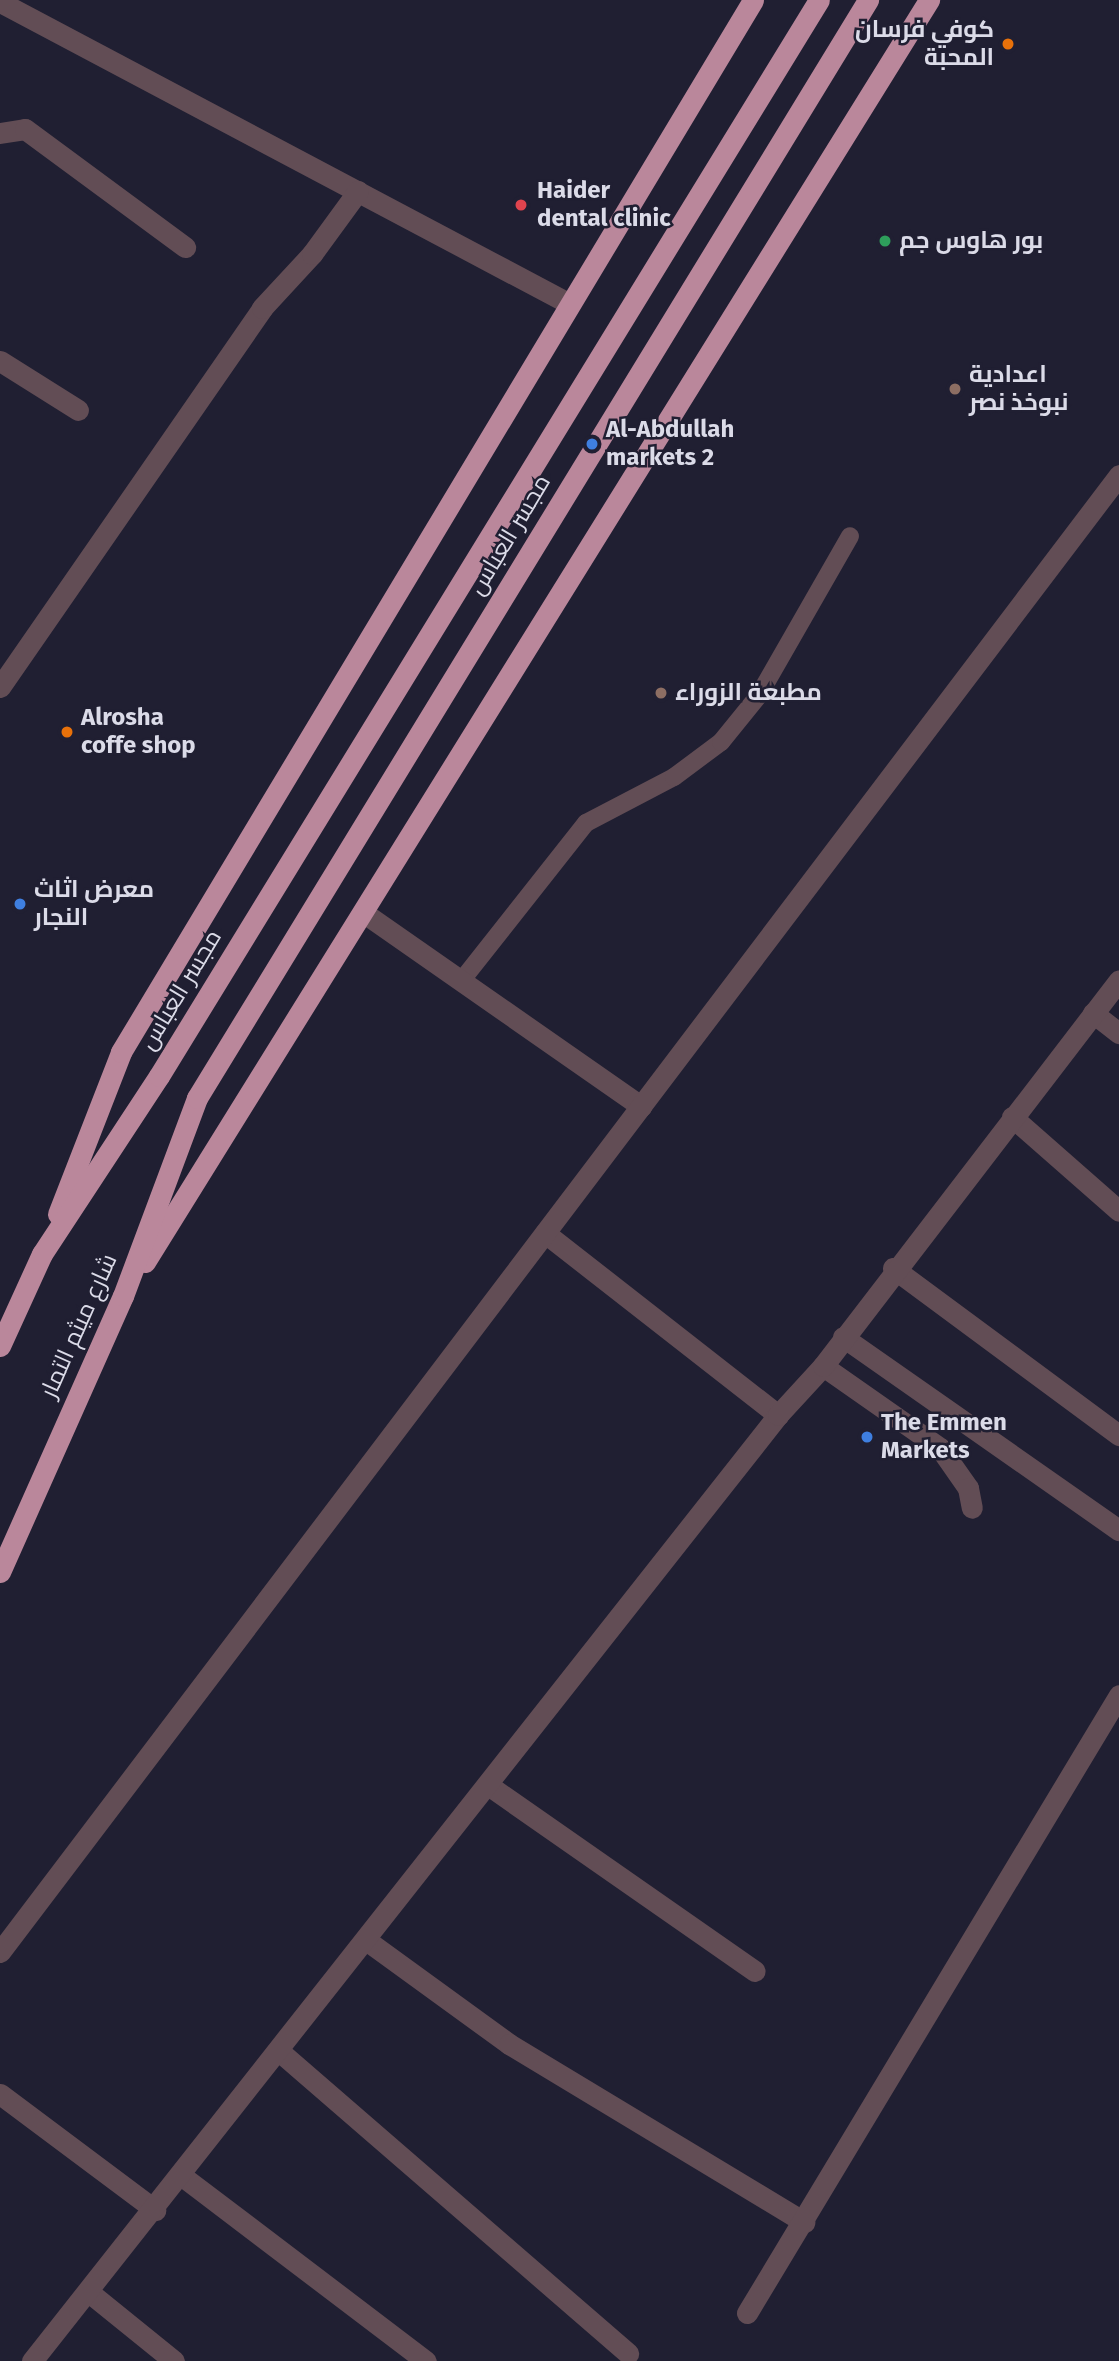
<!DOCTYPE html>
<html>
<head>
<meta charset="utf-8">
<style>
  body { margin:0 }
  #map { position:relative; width:1119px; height:2361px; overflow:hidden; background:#201f32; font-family:"Fira Sans",Cairo,sans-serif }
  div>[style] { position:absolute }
  .lane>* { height:18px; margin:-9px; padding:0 9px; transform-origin:9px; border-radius:9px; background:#624d55 }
  .street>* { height:21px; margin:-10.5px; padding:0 10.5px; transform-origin:10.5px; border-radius:10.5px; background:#624d55 }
  .highway>* { height:21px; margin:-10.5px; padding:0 10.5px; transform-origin:10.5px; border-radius:10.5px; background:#ba879b }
  .dots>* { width:19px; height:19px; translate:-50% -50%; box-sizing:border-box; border:4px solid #201f32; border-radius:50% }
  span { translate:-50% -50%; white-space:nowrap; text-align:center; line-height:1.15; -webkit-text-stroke:5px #201f32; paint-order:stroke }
  .poi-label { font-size:24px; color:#dbdbe8; font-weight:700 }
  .right { translate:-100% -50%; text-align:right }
  .left { translate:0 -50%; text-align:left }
  .street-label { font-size:24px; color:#dbdbe8 }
</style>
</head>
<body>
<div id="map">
  <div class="lane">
    <i style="left:462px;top:980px;width:200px;rotate:-51.7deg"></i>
    <i style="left:586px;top:823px;width:99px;rotate:-27.6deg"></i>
    <i style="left:674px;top:777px;width:59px;rotate:-36.7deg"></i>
    <i style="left:721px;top:742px;width:60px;rotate:-51deg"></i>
    <i style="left:759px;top:695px;width:183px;rotate:-60.2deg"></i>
  </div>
  <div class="street">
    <i style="left:0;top:2px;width:645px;rotate:27.92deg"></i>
    <i style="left:0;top:133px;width:25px;rotate:-9deg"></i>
    <i style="left:25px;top:129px;width:199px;rotate:36.4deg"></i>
    <i style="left:0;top:361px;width:92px;rotate:32.1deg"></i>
    <i style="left:0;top:687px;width:461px;rotate:-55.3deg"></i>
    <i style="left:262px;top:308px;width:74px;rotate:-47.2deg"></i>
    <i style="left:312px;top:254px;width:78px;rotate:-53.9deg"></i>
    <i style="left:364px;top:913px;width:338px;rotate:34.9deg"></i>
    <i style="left:1093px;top:1013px;width:33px;rotate:38deg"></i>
    <i style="left:1012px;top:1117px;width:142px;rotate:41.3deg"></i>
    <i style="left:545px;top:1233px;width:296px;rotate:38deg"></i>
    <i style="left:893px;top:1268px;width:281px;rotate:36.5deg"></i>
    <i style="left:843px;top:1337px;width:337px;rotate:35deg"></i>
    <i style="left:823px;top:1366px;width:143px;rotate:35deg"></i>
    <i style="left:940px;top:1448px;width:49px;rotate:55deg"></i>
    <i style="left:968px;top:1488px;width:20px;rotate:79deg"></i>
    <i style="left:488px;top:1785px;width:325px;rotate:34.9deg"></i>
    <i style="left:366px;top:1940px;width:177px;rotate:36deg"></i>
    <i style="left:509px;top:2044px;width:345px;rotate:31.1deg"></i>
    <i style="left:0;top:1952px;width:1853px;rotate:-52.85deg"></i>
    <i style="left:279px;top:2051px;width:462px;rotate:40.9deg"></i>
    <i style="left:0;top:2094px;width:194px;rotate:36.8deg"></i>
    <i style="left:182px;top:2176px;width:306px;rotate:37.2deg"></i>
    <i style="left:90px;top:2293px;width:108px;rotate:39deg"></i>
    <i style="left:747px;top:2313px;width:721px;rotate:-58.95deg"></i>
    <i style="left:32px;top:2361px;width:1205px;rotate:-51.74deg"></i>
    <i style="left:778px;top:1415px;width:67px;rotate:-47.4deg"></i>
    <i style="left:823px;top:1366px;width:486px;rotate:-52.5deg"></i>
  </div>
  <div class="highway">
    <i style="left:58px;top:1214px;width:174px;rotate:-68.7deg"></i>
    <i style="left:121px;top:1052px;width:1227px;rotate:-59deg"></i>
    <i style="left:145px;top:1262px;width:1486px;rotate:-58.15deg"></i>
    <i style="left:0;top:1346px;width:101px;rotate:-65.5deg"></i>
    <i style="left:42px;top:1254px;width:213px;rotate:-56.7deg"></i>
    <i style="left:159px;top:1076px;width:1262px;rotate:-58.48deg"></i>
    <i style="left:0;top:1572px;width:302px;rotate:-66deg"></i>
    <i style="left:123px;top:1296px;width:211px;rotate:-69.5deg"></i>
    <i style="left:197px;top:1098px;width:1287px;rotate:-58.57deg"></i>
  </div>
  <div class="dots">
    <i style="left:1008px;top:44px;background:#e8710a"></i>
    <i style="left:521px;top:205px;background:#e0444e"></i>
    <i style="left:885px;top:241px;background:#2e9e5b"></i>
    <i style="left:955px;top:389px;background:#8d6e63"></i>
    <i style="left:592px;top:444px;background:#3f7fe0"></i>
    <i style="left:661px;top:693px;background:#8d6e63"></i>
    <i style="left:67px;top:732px;background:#e8710a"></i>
    <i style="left:20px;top:904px;background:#3f7fe0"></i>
    <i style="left:867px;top:1437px;background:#3f7fe0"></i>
  </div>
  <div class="poi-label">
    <span class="right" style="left:994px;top:44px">كوفي فرسان<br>المحبة</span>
    <span class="left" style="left:537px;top:205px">Haider<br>dental clinic</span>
    <span class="left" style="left:899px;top:241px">بور هاوس جم</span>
    <span class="left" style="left:969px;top:389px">اعدادية<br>نبوخذ نصر</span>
    <span class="left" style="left:606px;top:444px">Al-Abdullah<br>markets 2</span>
    <span class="left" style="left:675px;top:693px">مطبعة الزوراء</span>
    <span class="left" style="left:81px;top:732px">Alrosha<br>coffe shop</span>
    <span class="left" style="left:34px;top:904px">معرض اثاث<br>النجار</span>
    <span class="left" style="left:881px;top:1437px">The Emmen<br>Markets</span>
  </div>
  <div class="street-label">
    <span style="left:510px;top:535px;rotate:-59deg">مجسر العباس</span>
    <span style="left:181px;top:990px;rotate:-59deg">مجسر العباس</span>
    <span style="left:79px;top:1326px;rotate:-66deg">شارع ميثم التمار</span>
  </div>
</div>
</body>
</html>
